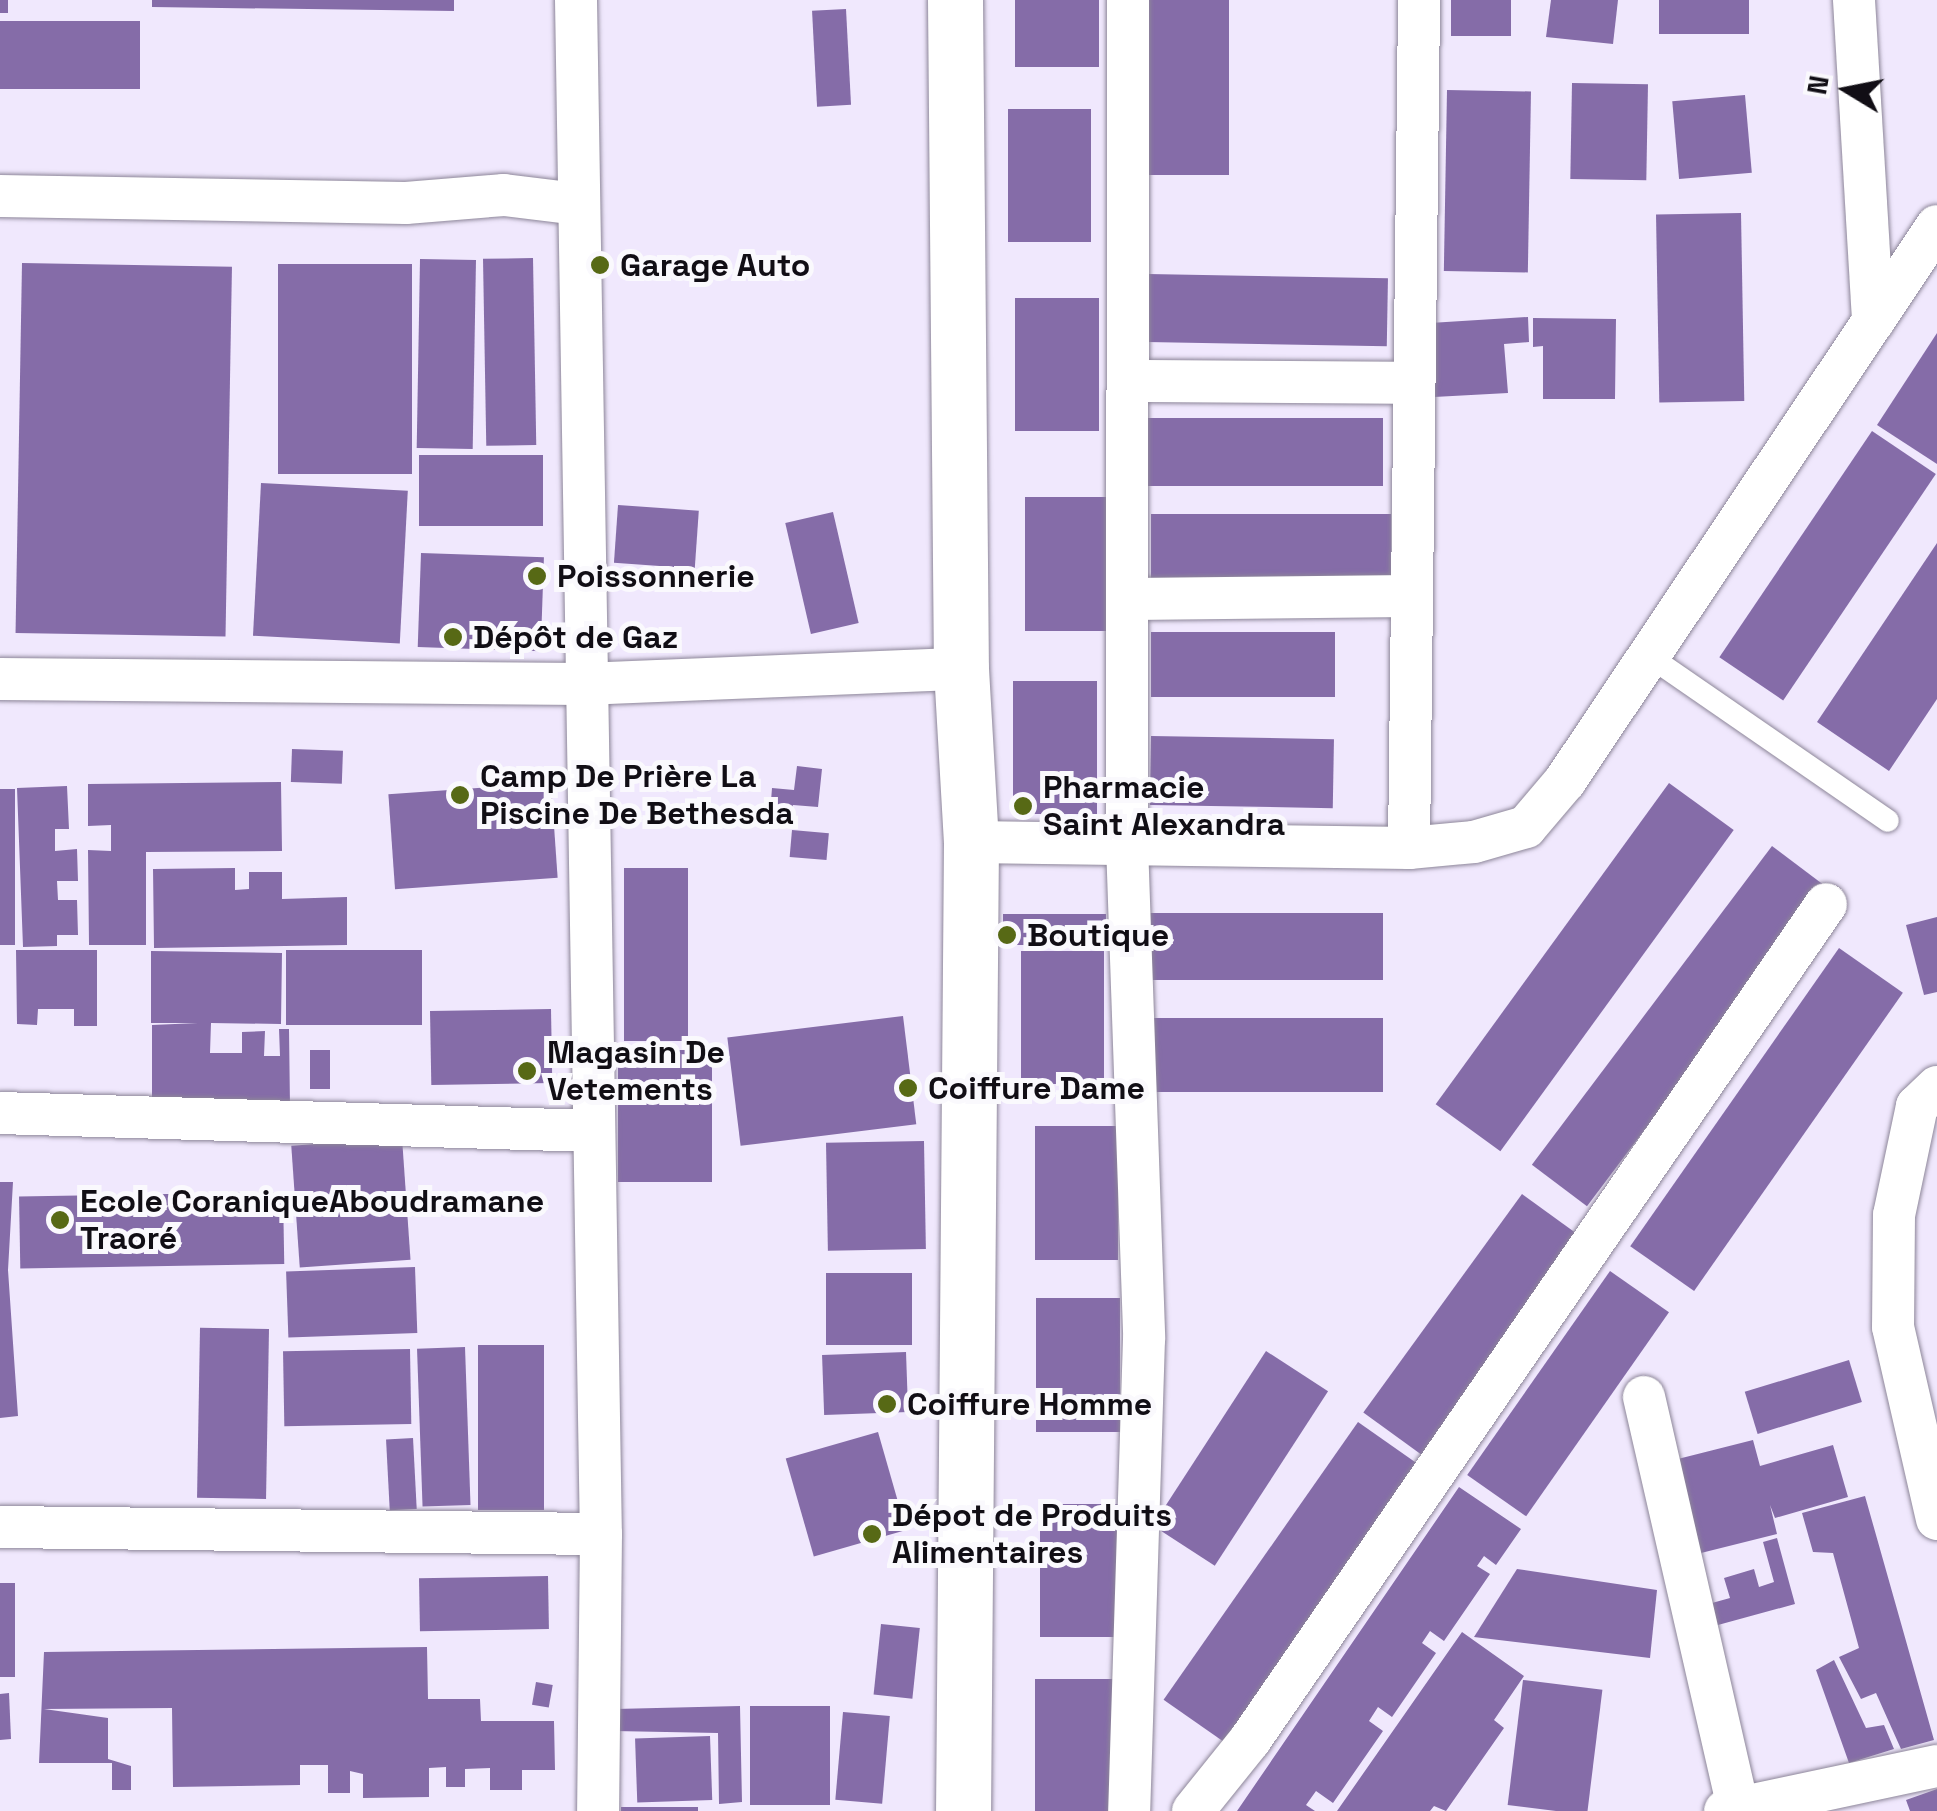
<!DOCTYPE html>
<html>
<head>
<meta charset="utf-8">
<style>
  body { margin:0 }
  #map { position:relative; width:1937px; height:1811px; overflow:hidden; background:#f0e8fd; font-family:"Space Grotesk",sans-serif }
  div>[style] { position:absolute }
  .building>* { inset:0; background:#856ca8; transform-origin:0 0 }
  .roads { filter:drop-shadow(0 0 2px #8d8699) drop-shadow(0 0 2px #8d8699) }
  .service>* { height:22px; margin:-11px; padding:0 11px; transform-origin:11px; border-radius:11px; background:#fff }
  .minor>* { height:42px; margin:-21px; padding:0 21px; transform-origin:21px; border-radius:21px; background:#fff }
  .tertiary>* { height:55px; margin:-27.5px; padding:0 27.5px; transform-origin:27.5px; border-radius:27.5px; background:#fff }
  .dots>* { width:28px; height:28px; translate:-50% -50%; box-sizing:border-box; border:5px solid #faf9fd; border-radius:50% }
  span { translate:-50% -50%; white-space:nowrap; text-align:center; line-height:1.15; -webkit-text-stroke:10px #faf9fd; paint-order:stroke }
  .poi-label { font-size:32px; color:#110e15; font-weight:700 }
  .left { translate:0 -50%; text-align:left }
  .north { position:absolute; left:1797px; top:40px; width:100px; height:100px; -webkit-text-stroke:8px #faf9fd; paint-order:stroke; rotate:280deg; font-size:28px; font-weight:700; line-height:40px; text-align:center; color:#110e15 }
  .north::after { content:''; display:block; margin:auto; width:35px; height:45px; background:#110e15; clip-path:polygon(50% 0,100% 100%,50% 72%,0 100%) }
</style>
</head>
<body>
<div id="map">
  <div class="building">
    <i style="left:0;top:0;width:8px;height:13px"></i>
    <i style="clip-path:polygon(152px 0,454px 0,454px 11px,152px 7px)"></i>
    <i style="left:1015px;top:0;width:84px;height:67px"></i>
    <i style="left:1140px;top:0;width:89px;height:175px"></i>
    <i style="left:1451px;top:0;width:60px;height:36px"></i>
    <i style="clip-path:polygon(1551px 0,1618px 0,1613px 44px,1546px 37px)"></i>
    <i style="left:1659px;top:0;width:90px;height:34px"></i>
    <i style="left:846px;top:9px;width:96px;height:34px;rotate:87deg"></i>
    <i style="left:140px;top:21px;width:68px;height:140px;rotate:90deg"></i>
    <i style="left:1572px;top:83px;width:76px;height:96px;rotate:1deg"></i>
    <i style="left:1447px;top:90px;width:84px;height:181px;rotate:1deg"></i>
    <i style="left:1745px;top:95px;width:78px;height:73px;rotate:85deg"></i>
    <i style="left:1091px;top:109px;width:133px;height:83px;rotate:90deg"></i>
    <i style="left:1741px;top:213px;width:188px;height:85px;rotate:89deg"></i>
    <i style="left:533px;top:258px;width:187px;height:50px;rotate:89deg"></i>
    <i style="left:420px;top:259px;width:56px;height:189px;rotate:1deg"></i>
    <i style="left:22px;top:263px;width:210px;height:370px;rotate:1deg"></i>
    <i style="left:278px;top:264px;width:134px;height:210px"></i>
    <i style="left:1148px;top:274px;width:240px;height:68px;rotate:1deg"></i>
    <i style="left:1099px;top:298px;width:133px;height:84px;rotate:90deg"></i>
    <i style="clip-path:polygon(1528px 317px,1529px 342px,1504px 344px,1508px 393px,1434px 397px,1430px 323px)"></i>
    <i style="clip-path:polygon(1533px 318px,1616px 319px,1615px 399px,1543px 399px,1543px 346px,1533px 347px)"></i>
    <i style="clip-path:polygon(1937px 333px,1937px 464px,1877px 425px)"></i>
    <i style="left:1145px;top:418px;width:238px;height:68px"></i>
    <i style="left:1872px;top:431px;width:77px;height:273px;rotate:34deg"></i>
    <i style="left:543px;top:455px;width:71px;height:124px;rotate:90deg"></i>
    <i style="left:261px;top:483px;width:147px;height:153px;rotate:3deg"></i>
    <i style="left:1109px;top:497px;width:134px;height:84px;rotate:90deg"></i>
    <i style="left:618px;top:505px;width:81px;height:58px;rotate:4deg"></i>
    <i style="left:833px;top:512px;width:114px;height:49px;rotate:77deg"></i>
    <i style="left:1151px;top:514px;width:240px;height:65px"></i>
    <i style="clip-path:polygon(1937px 543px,1937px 699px,1889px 771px,1817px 722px)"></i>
    <i style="left:421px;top:553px;width:123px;height:94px;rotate:2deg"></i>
    <i style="left:1335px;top:632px;width:65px;height:184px;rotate:90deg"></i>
    <i style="left:1013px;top:681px;width:84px;height:133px"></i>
    <i style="left:1151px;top:736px;width:183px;height:69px;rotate:1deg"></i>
    <i style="left:292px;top:749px;width:51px;height:33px;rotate:2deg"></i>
    <i style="clip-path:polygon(797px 766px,822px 769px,818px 807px,793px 805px,791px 816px,770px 814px,772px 788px,794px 790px)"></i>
    <i style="clip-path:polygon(281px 782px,282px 851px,146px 852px,146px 945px,89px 945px,88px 850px,111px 851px,111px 825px,88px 826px,88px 784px)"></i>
    <i style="left:551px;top:783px;width:95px;height:163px;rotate:86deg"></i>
    <i style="left:1669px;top:783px;width:80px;height:397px;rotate:36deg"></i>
    <i style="clip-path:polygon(67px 786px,69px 829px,55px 829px,55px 851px,77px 849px,78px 881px,57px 881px,58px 900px,77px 900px,78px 935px,57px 935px,57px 946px,23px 947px,17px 788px)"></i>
    <i style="left:0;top:789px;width:15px;height:156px"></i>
    <i style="left:792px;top:830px;width:37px;height:27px;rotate:5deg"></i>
    <i style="left:1772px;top:846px;width:69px;height:399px;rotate:37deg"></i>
    <i style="clip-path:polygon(235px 868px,235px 890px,249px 889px,249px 872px,282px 872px,282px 899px,347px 897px,347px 945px,154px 948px,153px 869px)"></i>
    <i style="left:624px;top:868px;width:64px;height:173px"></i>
    <i style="left:1136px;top:913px;width:247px;height:67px"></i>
    <i style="left:1003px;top:914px;width:103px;height:31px"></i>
    <i style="clip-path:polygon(1937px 917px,1937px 992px,1924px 995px,1906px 925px)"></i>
    <i style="left:1839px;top:948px;width:78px;height:364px;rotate:35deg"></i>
    <i style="clip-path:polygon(16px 950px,97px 950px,97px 1026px,74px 1026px,74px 1009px,38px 1009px,37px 1025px,17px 1024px)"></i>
    <i style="left:422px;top:950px;width:75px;height:136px;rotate:90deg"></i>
    <i style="clip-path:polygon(151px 951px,282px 953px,281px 1024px,211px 1023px,210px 1053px,242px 1053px,242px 1032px,265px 1031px,264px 1056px,280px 1056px,279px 1029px,289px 1029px,290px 1107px,152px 1107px,152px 1025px,198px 1023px,151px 1023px)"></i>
    <i style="left:1021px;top:951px;width:83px;height:133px"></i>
    <i style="left:551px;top:1009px;width:74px;height:121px;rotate:89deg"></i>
    <i style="left:903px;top:1016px;width:109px;height:177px;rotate:83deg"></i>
    <i style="left:1140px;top:1018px;width:243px;height:74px"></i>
    <i style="left:310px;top:1050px;width:20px;height:39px"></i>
    <i style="left:712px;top:1050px;width:132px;height:94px;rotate:90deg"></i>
    <i style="left:1035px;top:1126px;width:83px;height:134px"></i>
    <i style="left:402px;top:1138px;width:122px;height:111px;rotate:86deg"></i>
    <i style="left:924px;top:1141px;width:108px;height:98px;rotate:89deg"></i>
    <i style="clip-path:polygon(0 1182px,13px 1182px,8px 1270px,18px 1416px,0 1418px)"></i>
    <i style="left:283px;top:1192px;width:72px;height:264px;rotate:89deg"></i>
    <i style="left:1522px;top:1194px;width:78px;height:270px;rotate:36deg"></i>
    <i style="left:415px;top:1267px;width:66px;height:129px;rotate:88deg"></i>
    <i style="left:1610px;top:1271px;width:72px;height:249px;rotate:35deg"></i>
    <i style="left:912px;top:1273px;width:72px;height:86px;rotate:90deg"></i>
    <i style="left:1036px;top:1298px;width:84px;height:134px"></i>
    <i style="left:269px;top:1329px;width:170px;height:69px;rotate:91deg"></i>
    <i style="left:544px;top:1345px;width:165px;height:66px;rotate:90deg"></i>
    <i style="left:465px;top:1347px;width:158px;height:48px;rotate:88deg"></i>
    <i style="left:410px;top:1349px;width:75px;height:127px;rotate:89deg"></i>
    <i style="left:1266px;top:1351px;width:74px;height:208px;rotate:33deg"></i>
    <i style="left:906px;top:1352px;width:60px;height:84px;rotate:88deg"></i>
    <i style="left:1849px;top:1360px;width:44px;height:109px;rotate:73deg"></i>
    <i style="left:1358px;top:1422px;width:80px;height:339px;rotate:35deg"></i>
    <i style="left:878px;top:1432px;width:102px;height:96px;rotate:74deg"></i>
    <i style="left:413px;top:1438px;width:71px;height:27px;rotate:87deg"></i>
    <i style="clip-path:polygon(1753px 1440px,1760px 1466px,1833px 1445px,1848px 1497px,1775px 1518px,1770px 1505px,1777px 1534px,1689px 1556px,1666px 1462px)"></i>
    <i style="clip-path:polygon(1459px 1487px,1521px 1529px,1496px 1565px,1484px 1556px,1477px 1566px,1490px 1574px,1444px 1641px,1430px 1631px,1422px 1643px,1436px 1653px,1392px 1717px,1378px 1707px,1369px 1721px,1383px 1731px,1333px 1803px,1316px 1791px,1306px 1805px,1315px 1811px,1237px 1811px)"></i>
    <i style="clip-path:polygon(1865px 1496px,1934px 1740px,1901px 1749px,1876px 1693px,1861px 1699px,1839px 1657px,1859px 1648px,1833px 1553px,1813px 1552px,1802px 1513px)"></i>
    <i style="left:1124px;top:1504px;width:133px;height:84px;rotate:90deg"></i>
    <i style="clip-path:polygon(1777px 1538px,1795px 1604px,1707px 1628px,1712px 1603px,1730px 1598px,1724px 1578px,1754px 1569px,1759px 1587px,1774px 1582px,1763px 1542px)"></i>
    <i style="clip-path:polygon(1517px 1569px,1657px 1590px,1650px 1658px,1474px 1637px)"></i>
    <i style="left:548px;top:1576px;width:53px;height:129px;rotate:89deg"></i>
    <i style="left:0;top:1583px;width:15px;height:94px"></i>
    <i style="left:881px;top:1624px;width:39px;height:71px;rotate:6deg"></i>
    <i style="clip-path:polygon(1462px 1632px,1524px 1676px,1494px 1720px,1504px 1728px,1446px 1811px,1434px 1806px,1430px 1811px,1337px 1811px)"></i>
    <i style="clip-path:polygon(427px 1647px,428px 1699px,480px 1699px,481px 1721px,554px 1721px,555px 1770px,522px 1770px,522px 1790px,490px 1790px,490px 1768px,465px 1769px,465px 1787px,446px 1787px,446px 1767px,429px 1768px,429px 1797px,363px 1798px,363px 1774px,350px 1771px,350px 1793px,328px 1793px,328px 1765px,300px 1765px,300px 1785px,173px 1787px,172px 1708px,44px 1709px,108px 1718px,108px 1759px,131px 1766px,131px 1790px,112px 1790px,112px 1763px,39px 1763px,44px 1652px)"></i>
    <i style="clip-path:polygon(1834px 1660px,1866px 1728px,1884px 1725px,1894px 1749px,1849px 1763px,1816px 1670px)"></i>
    <i style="left:1035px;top:1679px;width:84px;height:132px"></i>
    <i style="left:1523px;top:1680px;width:80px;height:126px;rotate:7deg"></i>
    <i style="left:536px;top:1682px;width:17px;height:23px;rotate:10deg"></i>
    <i style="clip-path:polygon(9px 1693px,11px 1739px,0 1740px,0 1694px)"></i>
    <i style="clip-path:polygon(740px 1706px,742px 1802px,719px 1804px,718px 1733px,614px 1731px,615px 1709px)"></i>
    <i style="left:750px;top:1706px;width:80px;height:99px"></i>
    <i style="left:843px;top:1712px;width:47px;height:88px;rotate:5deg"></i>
    <i style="left:710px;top:1736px;width:64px;height:75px;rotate:88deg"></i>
    <i style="clip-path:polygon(1937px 1789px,1937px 1811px,1910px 1811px,1906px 1800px)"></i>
    <i style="left:621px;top:1807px;width:77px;height:4px"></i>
  </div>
  <div class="roads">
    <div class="service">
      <i style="left:1649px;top:656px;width:290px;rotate:34.6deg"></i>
    </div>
    <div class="minor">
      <i style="left:576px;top:0;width:1534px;rotate:89.07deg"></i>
      <i style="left:601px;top:1534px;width:277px;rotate:90.6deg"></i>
      <i style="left:1128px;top:0;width:844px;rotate:90.07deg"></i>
      <i style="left:1127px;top:844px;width:495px;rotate:88deg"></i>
      <i style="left:1144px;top:1339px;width:472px;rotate:91.8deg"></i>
      <i style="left:1854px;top:0;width:322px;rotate:86.6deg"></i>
      <i style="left:0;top:196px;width:406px;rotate:1deg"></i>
      <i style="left:406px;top:203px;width:98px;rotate:-4.7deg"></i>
      <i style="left:504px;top:195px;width:74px;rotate:7deg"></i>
      <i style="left:1131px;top:381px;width:283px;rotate:0.4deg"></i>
      <i style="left:1131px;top:599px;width:281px;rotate:-0.6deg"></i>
      <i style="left:0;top:679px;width:583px;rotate:0.49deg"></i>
      <i style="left:583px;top:684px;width:378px;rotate:-2.3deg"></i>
      <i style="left:971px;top:842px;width:438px;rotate:0.8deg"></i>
      <i style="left:1409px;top:848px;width:65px;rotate:-5.3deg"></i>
      <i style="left:1474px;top:842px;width:54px;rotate:-16.1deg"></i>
      <i style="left:1526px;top:827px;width:60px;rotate:-49.7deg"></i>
      <i style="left:1565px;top:781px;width:668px;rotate:-56.17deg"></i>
      <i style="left:1409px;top:848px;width:848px;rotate:-89.32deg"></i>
      <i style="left:1937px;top:1087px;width:28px;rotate:136deg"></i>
      <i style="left:1917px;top:1106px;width:111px;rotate:101.9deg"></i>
      <i style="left:1894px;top:1215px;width:112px;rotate:90.5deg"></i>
      <i style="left:1893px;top:1327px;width:197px;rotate:77.1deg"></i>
      <i style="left:0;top:1113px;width:591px;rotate:1.74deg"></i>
      <i style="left:1644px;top:1397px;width:422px;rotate:77.1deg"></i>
      <i style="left:0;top:1527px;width:601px;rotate:0.67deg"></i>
      <i style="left:1193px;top:1811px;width:91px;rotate:-51.2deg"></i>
      <i style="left:1250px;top:1740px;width:1015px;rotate:-55.43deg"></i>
      <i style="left:1725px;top:1811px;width:217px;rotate:-12deg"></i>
    </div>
    <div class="tertiary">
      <i style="left:955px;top:0;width:669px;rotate:89.49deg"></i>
      <i style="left:961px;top:669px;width:173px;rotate:86.7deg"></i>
      <i style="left:971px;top:842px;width:969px;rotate:90.47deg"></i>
    </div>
  </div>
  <div class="dots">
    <i style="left:600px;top:265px;background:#576915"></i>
    <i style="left:537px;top:576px;background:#576915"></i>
    <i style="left:453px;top:637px;background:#576915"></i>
    <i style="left:460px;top:795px;background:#576915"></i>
    <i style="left:1023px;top:806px;background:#576915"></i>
    <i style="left:1007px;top:935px;background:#576915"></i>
    <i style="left:527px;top:1071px;background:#576915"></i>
    <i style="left:908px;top:1088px;background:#576915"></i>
    <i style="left:60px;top:1220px;background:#576915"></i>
    <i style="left:887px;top:1404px;background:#576915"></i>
    <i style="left:872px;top:1534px;background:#576915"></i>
  </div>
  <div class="poi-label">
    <span class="left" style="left:620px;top:265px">Garage Auto</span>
    <span class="left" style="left:557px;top:576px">Poissonnerie</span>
    <span class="left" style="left:473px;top:637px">Dépôt de Gaz</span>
    <span class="left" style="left:480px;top:795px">Camp De Prière La<br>Piscine De Bethesda</span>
    <span class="left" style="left:1043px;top:806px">Pharmacie<br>Saint Alexandra</span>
    <span class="left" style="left:1027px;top:935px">Boutique</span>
    <span class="left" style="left:547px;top:1071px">Magasin De<br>Vetements</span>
    <span class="left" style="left:928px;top:1088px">Coiffure Dame</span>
    <span class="left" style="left:80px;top:1220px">Ecole CoraniqueAboudramane<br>Traoré</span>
    <span class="left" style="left:907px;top:1404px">Coiffure Homme</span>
    <span class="left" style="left:892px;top:1534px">Dépot de Produits<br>Alimentaires</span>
  </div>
  <div class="north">N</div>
</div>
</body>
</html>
